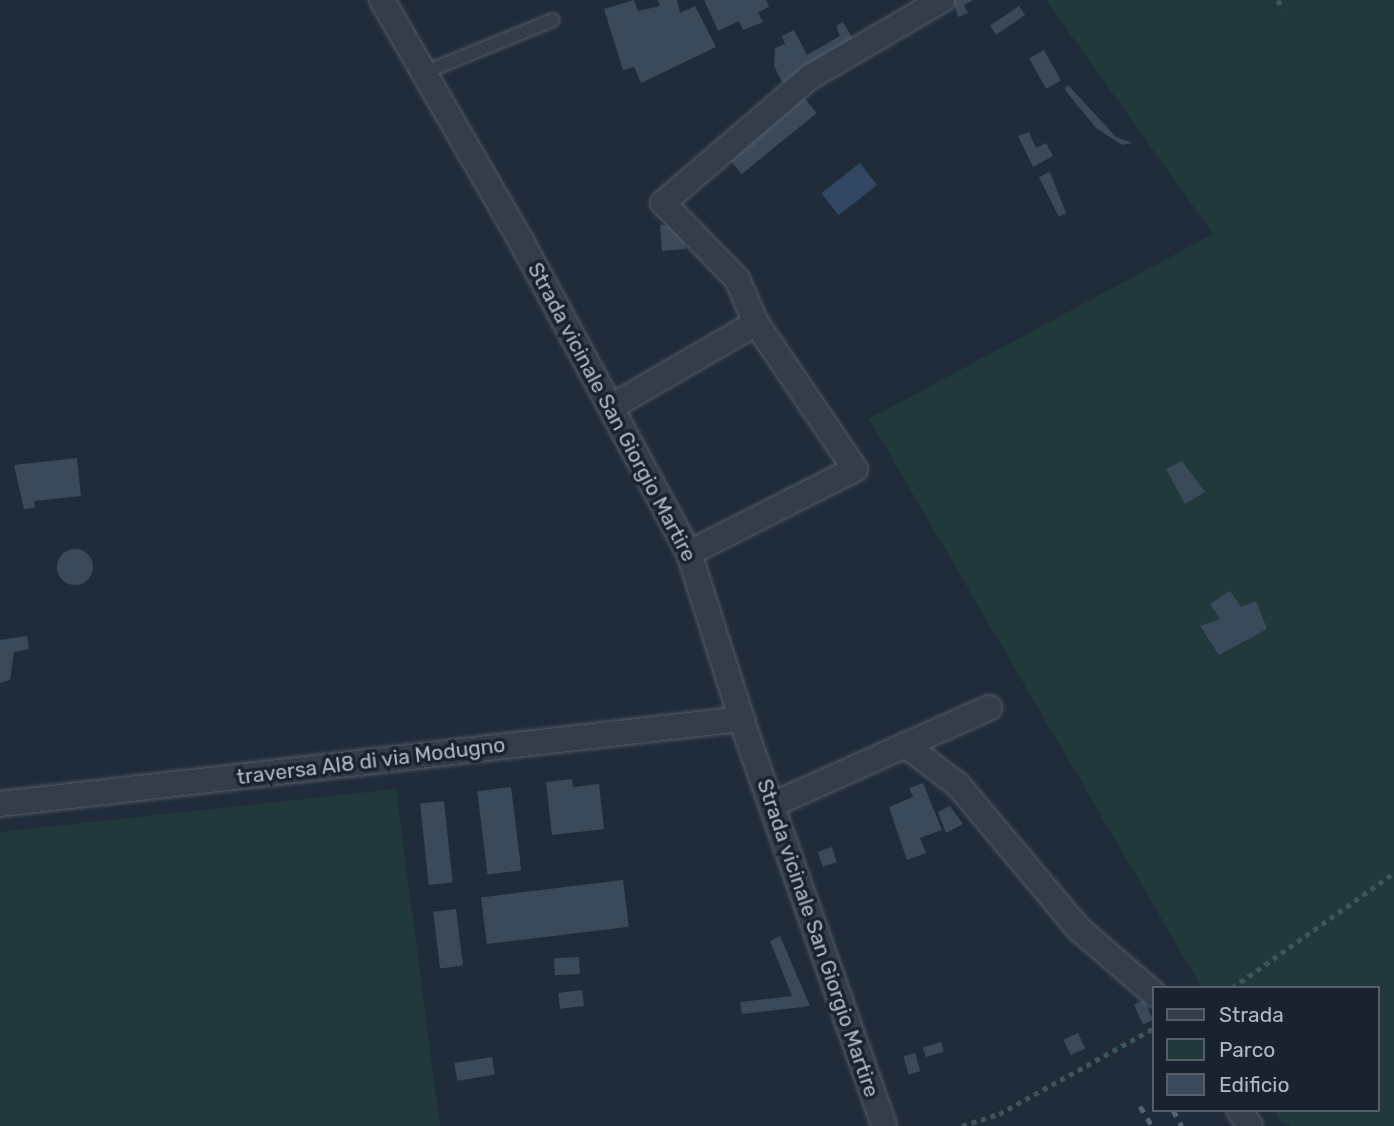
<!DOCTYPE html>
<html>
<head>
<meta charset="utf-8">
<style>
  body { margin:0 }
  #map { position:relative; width:1394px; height:1126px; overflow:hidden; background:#202c3a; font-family:Rubik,sans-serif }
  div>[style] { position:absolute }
  .green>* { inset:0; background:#22393b }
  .water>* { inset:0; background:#324763; transform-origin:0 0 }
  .building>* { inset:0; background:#3b4a5a; transform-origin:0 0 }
  .round { border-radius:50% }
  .path>* { height:4.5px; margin-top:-2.25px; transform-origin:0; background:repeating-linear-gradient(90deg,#3f5658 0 5px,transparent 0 10px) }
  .roads { filter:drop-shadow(0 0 2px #515b68) drop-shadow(0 0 2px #515b68) }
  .service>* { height:12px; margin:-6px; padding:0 6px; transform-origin:6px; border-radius:6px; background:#333e4a }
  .minor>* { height:24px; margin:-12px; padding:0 12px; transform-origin:12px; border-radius:12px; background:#333e4a }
  .rail>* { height:5px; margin-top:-2.5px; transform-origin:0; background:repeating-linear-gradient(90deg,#556272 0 7px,transparent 0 14px) }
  span { translate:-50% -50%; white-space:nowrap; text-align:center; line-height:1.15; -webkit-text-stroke:7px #19232f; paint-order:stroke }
  .street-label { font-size:21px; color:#aeb8c7 }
  .legend { position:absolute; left:1152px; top:986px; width:228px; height:126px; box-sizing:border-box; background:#19232f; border:2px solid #555f6c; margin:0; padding:9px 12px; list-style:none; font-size:21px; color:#aeb8c7 }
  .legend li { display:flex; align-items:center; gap:14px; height:35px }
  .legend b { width:35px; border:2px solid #555f6c }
</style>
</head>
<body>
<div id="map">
  <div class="green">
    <i style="clip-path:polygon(1046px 0,1394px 0,1394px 1126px,1291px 1126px,1280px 1121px,1274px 1110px,1378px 1110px,1378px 988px,1202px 988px,869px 419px,1213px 234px)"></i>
    <i style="clip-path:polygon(396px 789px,440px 1126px,0 1126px,0 832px)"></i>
  </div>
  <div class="water">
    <i style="left:860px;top:163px;width:28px;height:49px;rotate:52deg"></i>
  </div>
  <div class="building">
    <i style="clip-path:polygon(634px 0,638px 11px,660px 6px,658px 0,677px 0,680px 13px,695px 6px,716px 47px,641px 83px,634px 67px,623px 70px,604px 9px)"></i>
    <i style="clip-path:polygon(704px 0,766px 0,769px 7px,758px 12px,763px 22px,743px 30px,739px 21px,718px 31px)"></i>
    <i style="clip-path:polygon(953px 0,973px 0,964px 5px,968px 13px,958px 17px)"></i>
    <i style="left:1019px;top:6px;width:11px;height:35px;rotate:56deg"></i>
    <i style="clip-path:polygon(843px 22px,855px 42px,785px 88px,774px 66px,775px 48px,785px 44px,782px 36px,794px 30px,807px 55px,840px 36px,836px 26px)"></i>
    <i style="left:1044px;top:50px;width:35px;height:17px;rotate:61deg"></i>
    <i style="clip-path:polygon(1068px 85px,1116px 137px,1133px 143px,1122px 145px,1096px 128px,1065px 90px)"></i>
    <i style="left:803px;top:96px;width:22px;height:97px;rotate:51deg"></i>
    <i style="clip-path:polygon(1029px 132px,1036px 148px,1046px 143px,1053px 156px,1033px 167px,1018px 136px)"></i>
    <i style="clip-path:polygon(1050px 172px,1066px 213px,1059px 217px,1039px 177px)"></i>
    <i style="clip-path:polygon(660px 225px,684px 226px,685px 249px,662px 251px)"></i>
    <i style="clip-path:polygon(77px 458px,81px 496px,34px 501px,35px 508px,24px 509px,14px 465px)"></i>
    <i style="clip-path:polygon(1182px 461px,1205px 492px,1185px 504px,1166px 469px)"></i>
    <i class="round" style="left:57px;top:549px;width:36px;height:36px"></i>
    <i style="clip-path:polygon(1230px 591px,1241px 607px,1256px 601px,1267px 629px,1219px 655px,1200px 626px,1220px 619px,1210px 604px)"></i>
    <i style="clip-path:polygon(27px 636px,29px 649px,14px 652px,10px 680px,0 683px,0 640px)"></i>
    <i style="clip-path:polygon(572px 779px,573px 787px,599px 784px,604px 829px,552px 835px,546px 782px)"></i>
    <i style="clip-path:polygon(923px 783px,942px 830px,920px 838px,926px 853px,907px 860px,889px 807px,913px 797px,909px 788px)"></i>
    <i style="left:511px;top:787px;width:84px;height:34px;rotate:83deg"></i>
    <i style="left:444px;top:801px;width:82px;height:24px;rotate:84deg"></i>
    <i style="clip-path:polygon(950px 806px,963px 824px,946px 833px,938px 812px)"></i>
    <i style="left:832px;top:847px;width:16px;height:15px;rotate:72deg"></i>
    <i style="left:623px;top:880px;width:47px;height:143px;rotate:83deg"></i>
    <i style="left:456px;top:909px;width:57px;height:23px;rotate:83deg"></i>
    <i style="clip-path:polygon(780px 936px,810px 1006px,742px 1014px,740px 1002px,792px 996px,770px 941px)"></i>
    <i style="left:579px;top:957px;width:17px;height:25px;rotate:87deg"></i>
    <i style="left:582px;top:990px;width:16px;height:24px;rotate:83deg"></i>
    <i style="left:1144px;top:1000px;width:22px;height:11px;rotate:66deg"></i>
    <i style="left:1078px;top:1033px;width:17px;height:16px;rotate:65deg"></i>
    <i style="left:941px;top:1042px;width:10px;height:19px;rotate:73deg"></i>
    <i style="left:915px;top:1053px;width:19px;height:12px;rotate:74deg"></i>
    <i style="left:492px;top:1057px;width:18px;height:38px;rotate:81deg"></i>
  </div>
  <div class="path">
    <i style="left:1278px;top:0;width:10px;rotate:61deg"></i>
    <i style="left:1232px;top:988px;width:199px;rotate:-35.4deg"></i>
    <i style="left:962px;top:1126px;width:39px;rotate:-18deg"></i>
    <i style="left:999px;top:1114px;width:177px;rotate:-29deg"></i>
  </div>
  <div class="roads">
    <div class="service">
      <i style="left:423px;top:73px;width:140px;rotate:-22.2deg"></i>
    </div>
    <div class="minor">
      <i style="left:382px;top:0;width:276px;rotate:60deg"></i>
      <i style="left:520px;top:239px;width:357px;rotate:61.7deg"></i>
      <i style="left:689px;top:553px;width:192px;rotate:72.4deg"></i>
      <i style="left:747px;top:736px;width:413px;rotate:70.6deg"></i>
      <i style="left:613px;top:406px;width:165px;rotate:-30.1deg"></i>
      <i style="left:689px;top:553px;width:186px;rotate:-26.8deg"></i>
      <i style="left:855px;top:469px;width:176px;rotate:-124.1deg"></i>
      <i style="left:756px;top:323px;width:48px;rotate:-113.4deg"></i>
      <i style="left:737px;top:279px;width:106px;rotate:-134.2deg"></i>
      <i style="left:663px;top:203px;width:194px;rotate:-40.6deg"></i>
      <i style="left:810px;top:77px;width:153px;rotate:-30.3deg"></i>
      <i style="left:905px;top:745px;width:66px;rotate:37deg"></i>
      <i style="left:958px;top:785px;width:188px;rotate:50deg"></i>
      <i style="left:1079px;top:929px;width:99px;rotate:40.9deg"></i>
      <i style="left:0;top:804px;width:747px;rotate:-6.54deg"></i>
      <i style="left:772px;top:805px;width:238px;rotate:-24.1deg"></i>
      <i style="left:1239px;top:1110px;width:19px;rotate:55deg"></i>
    </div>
  </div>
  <div class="rail">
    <i style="left:1140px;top:1106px;width:23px;rotate:59deg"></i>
    <i style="left:1173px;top:1110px;width:18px;rotate:61deg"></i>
  </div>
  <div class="street-label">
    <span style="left:612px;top:412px;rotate:62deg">Strada vicinale San Giorgio Martire</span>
    <span style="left:371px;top:761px;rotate:-7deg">traversa AI8 di via Modugno</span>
    <span style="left:818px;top:938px;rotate:71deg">Strada vicinale San Giorgio Martire</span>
  </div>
  <ul class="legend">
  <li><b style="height:9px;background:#333e4a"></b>Strada</li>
  <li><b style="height:19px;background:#22393b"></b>Parco</li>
  <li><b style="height:19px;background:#3b4a5a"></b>Edificio</li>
  </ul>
</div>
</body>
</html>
